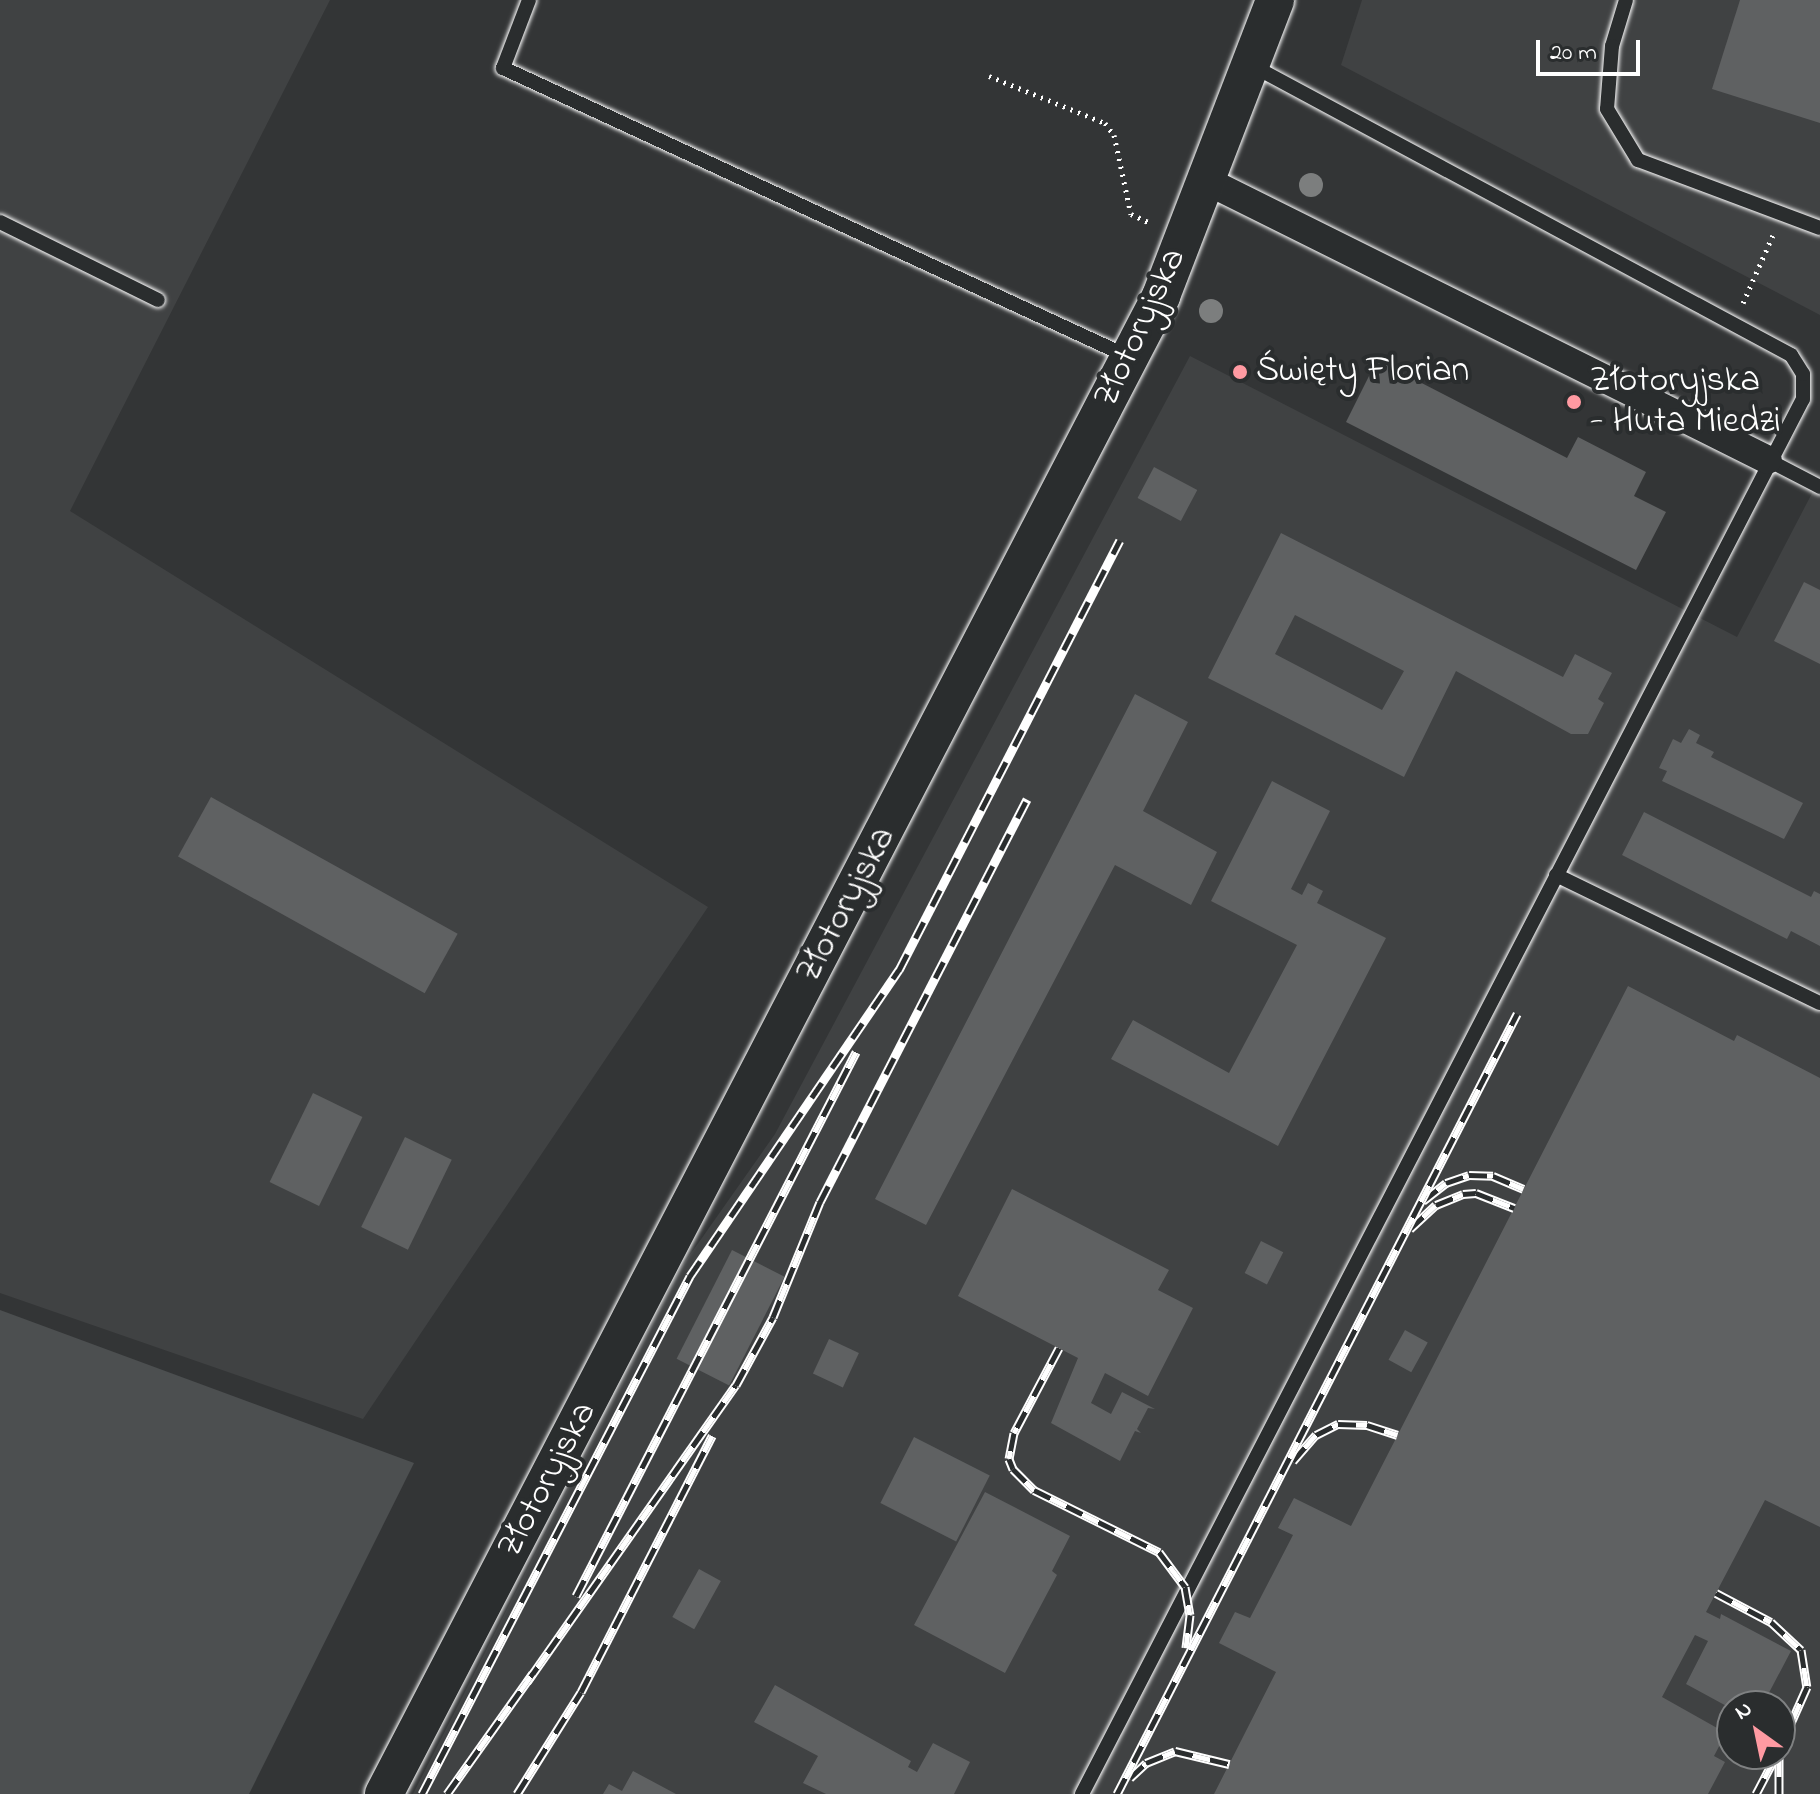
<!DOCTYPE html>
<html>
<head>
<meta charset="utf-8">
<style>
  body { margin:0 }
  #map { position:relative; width:1820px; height:1794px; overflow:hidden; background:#333536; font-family:"Indie Flower",sans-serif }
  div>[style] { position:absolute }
  .built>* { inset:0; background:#404243 }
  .green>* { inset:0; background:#4c4f50 }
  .building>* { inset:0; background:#5f6162; transform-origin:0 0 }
  .path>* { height:5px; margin-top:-2.5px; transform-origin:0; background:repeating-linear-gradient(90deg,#fff 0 2px,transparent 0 8px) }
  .roads { filter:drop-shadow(0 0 2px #fff) drop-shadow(0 0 2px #fff) }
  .service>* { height:14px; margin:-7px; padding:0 7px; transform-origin:7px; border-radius:7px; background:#2a2d2e }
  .minor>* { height:28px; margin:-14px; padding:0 14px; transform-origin:14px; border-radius:14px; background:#2a2d2e }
  .secondary>* { height:38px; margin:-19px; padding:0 19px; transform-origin:19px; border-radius:19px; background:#2a2d2e }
  .rail>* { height:9px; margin-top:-4.5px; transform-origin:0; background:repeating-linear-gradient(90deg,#2a2d2e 0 18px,#fff 0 36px); box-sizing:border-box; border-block:2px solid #fff }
  .trees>* { width:24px; height:24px; margin:-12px; border-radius:50%; background:#7c7e7e }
  .dots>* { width:22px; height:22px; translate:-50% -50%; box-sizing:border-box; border:4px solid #2a2d2e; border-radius:50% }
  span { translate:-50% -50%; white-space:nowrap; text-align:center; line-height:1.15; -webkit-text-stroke:8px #2a2d2e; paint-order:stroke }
  .street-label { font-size:36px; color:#fff }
  .poi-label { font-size:36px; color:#fff }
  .left { translate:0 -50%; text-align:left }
  .north { position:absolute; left:1716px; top:1690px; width:80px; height:80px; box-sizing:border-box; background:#2a2d2e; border:2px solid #7f8182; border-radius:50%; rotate:327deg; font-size:22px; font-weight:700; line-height:32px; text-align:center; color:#fff }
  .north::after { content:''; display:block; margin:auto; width:28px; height:36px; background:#ff9aa2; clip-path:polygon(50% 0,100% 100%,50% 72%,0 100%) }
  .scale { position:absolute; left:1536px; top:40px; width:104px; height:36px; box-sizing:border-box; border:4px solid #fff; border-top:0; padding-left:10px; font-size:24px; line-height:28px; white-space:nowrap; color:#fff; -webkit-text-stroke:6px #2a2d2e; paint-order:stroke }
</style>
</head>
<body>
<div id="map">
  <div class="built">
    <i style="clip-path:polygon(0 0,330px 0,70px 511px,708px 907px,363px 1419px,0 1293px)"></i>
    <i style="clip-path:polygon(1362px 0,1820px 0,1820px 315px,1341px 65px)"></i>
    <i style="clip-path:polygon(evenodd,1190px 356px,1737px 637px,1820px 478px,1820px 1794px,413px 1794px,680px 1269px,775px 1134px,1190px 356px,1732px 1706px,1780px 1706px,1780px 1754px,1732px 1754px,1732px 1706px)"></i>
  </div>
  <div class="green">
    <i style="clip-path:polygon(0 1310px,414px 1463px,249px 1794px,0 1794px)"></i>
  </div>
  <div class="building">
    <i style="clip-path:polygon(1740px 0,1820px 0,1820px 123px,1712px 89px)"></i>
    <i style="clip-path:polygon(1377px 360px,1567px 458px,1578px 437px,1646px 472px,1634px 496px,1666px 512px,1636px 570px,1346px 422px)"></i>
    <i style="left:1154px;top:467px;width:49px;height:35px;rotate:28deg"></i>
    <i style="clip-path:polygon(evenodd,1281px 533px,1563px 677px,1575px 654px,1612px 673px,1598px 699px,1604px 703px,1588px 734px,1571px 734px,1456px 671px,1404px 777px,1208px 678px,1281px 533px,1295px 615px,1404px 671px,1382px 710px,1275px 654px,1295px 615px)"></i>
    <i style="clip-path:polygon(1804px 582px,1820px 590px,1820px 664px,1774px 641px)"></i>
    <i style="clip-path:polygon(1135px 694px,1188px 722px,1143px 811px,1217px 852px,1191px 905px,1115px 865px,926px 1225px,875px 1199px)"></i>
    <i style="clip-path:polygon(1689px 729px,1700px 735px,1696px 743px,1714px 752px,1711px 757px,1803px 803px,1784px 839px,1662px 781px,1667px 771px,1659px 768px,1673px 739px,1681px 743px)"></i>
    <i style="clip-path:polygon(1272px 781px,1330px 811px,1291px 889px,1302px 895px,1308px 883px,1323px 891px,1317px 903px,1386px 938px,1278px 1146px,1111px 1059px,1133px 1020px,1229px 1073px,1297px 945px,1211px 901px)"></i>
    <i style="left:211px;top:797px;width:282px;height:68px;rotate:29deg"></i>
    <i style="clip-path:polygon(1644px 812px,1811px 897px,1814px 891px,1820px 894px,1820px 946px,1791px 931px,1787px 939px,1622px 855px)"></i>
    <i style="clip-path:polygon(1628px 986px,1734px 1041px,1737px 1035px,1820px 1078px,1820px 1527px,1765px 1500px,1706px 1612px,1720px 1619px,1721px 1614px,1791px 1651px,1762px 1706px,1732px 1709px,1686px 1684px,1708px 1641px,1695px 1635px,1662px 1697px,1726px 1733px,1714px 1756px,1725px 1762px,1708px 1794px,1214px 1794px,1276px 1672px,1219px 1643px,1235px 1612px,1250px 1618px,1293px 1535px,1278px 1528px,1294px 1498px,1351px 1526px)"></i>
    <i style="left:313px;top:1093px;width:55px;height:99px;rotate:26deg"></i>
    <i style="left:405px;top:1137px;width:52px;height:100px;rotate:26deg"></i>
    <i style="clip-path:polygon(1012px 1189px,1169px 1270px,1158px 1290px,1193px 1308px,1148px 1396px,1105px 1373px,1091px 1403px,1111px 1414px,1122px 1392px,1155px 1409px,1148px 1408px,1137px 1429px,1141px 1433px,1135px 1431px,1120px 1461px,1051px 1423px,1078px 1358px,958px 1296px)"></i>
    <i style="left:1261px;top:1241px;width:25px;height:36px;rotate:27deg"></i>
    <i style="left:732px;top:1250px;width:59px;height:122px;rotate:27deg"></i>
    <i style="left:1405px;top:1330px;width:26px;height:34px;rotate:29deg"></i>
    <i style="left:829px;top:1339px;width:33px;height:38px;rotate:25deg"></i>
    <i style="left:914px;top:1437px;width:85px;height:74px;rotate:27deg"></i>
    <i style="clip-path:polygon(985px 1492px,1070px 1536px,1052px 1571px,1057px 1575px,1005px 1673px,914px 1625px)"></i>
    <i style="left:699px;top:1569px;width:25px;height:55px;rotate:29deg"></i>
    <i style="clip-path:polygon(775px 1685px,911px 1761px,908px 1767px,917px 1772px,933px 1743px,970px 1762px,954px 1794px,826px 1794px,803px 1783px,818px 1756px,754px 1722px)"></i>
    <i style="clip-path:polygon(633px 1771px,676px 1794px,603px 1794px,609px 1784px,622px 1791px)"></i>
  </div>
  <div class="path">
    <i style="left:989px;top:76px;width:125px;rotate:22.1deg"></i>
    <i style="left:1105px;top:123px;width:15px;rotate:53deg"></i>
    <i style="left:1114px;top:135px;width:81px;rotate:77.9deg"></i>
    <i style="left:1131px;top:214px;width:21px;rotate:25deg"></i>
    <i style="left:1743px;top:303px;width:74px;rotate:-66.2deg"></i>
  </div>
  <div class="roads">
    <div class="service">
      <i style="left:529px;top:0;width:73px;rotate:110.9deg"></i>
      <i style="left:503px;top:68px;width:689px;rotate:24.78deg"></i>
      <i style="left:1626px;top:0;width:48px;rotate:106.9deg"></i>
      <i style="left:1612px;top:46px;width:63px;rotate:94.5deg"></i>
      <i style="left:1607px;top:109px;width:60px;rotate:58.7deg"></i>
      <i style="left:1638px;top:160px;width:194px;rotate:20.5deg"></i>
      <i style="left:0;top:222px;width:176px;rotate:26.3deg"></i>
      <i style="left:1768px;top:460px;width:59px;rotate:27.4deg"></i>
      <i style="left:1556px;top:875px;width:293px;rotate:25.9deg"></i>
      <i style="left:1082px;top:1794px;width:1570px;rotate:-62.67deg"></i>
      <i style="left:1803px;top:399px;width:25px;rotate:-90deg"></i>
      <i style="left:1803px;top:374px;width:22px;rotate:-122deg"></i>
      <i style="left:1791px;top:355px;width:611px;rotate:-151.76deg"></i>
    </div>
    <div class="minor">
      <i style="left:1209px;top:182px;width:624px;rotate:26.44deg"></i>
    </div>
    <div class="secondary">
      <i style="left:384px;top:1794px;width:1688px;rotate:-62.58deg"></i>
      <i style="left:1161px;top:296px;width:317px;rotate:-68.9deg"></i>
    </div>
  </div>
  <div class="rail">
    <i style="left:1423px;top:1201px;width:29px;rotate:-38deg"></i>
    <i style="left:1446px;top:1183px;width:24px;rotate:-19deg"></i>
    <i style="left:1469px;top:1175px;width:24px;rotate:2deg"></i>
    <i style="left:1493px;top:1176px;width:33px;rotate:23deg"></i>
    <i style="left:1410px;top:1229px;width:35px;rotate:-43deg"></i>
    <i style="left:1436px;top:1205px;width:29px;rotate:-22deg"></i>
    <i style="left:1463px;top:1194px;width:13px;rotate:-4deg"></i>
    <i style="left:1476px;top:1193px;width:41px;rotate:21.5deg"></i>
    <i style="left:1059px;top:1348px;width:96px;rotate:117.9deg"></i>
    <i style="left:1014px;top:1433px;width:26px;rotate:101deg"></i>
    <i style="left:1009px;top:1459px;width:11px;rotate:68deg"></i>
    <i style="left:1013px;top:1469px;width:30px;rotate:45deg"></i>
    <i style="left:1034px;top:1490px;width:140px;rotate:26.4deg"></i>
    <i style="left:1159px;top:1552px;width:44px;rotate:53.4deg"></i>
    <i style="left:1185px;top:1587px;width:28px;rotate:80deg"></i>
    <i style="left:1190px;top:1615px;width:33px;rotate:97deg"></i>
    <i style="left:1293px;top:1461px;width:35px;rotate:-49deg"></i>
    <i style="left:1316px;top:1435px;width:25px;rotate:-27deg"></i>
    <i style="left:1338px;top:1424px;width:29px;rotate:2deg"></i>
    <i style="left:1367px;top:1425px;width:32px;rotate:18deg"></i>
    <i style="left:1716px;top:1593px;width:62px;rotate:27.8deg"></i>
    <i style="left:1771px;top:1622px;width:41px;rotate:43deg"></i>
    <i style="left:1801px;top:1650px;width:37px;rotate:81deg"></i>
    <i style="left:1807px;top:1687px;width:67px;rotate:113.9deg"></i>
    <i style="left:576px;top:1596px;width:612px;rotate:-62.76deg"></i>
    <i style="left:527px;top:1682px;width:363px;rotate:-54.9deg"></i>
    <i style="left:736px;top:1385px;width:77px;rotate:-61.4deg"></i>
    <i style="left:773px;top:1317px;width:124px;rotate:-67.8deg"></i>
    <i style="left:820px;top:1202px;width:453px;rotate:-62.8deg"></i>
    <i style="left:1130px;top:1778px;width:22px;rotate:-43deg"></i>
    <i style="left:1146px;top:1763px;width:31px;rotate:-22deg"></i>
    <i style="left:1175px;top:1751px;width:56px;rotate:13.5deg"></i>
    <i style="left:422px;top:1794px;width:583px;rotate:-62.64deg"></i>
    <i style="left:690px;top:1276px;width:371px;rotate:-55.7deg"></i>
    <i style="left:899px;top:970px;width:483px;rotate:-62.8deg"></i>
    <i style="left:447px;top:1794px;width:148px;rotate:-54.6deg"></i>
    <i style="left:517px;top:1794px;width:120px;rotate:-57.9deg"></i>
    <i style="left:581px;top:1692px;width:288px;rotate:-62.9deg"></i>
    <i style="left:1117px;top:1794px;width:877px;rotate:-62.85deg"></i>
    <i style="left:1756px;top:1794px;width:45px;rotate:-62.3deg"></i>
    <i style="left:1779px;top:1794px;width:36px;rotate:-90deg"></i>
  </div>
  <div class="trees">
    <i style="left:1311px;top:185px"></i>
    <i style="left:1211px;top:311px"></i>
  </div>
  <div class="dots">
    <i style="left:1240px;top:372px;background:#ff9aa2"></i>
    <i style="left:1574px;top:402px;background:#ff9aa2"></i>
  </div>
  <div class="street-label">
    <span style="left:1141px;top:328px;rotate:-65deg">Złotoryjska</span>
    <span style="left:847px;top:905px;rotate:-62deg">Złotoryjska</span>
    <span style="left:548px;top:1480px;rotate:-62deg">Złotoryjska</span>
  </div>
  <div class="poi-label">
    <span class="left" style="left:1256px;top:372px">Święty Florian</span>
    <span class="left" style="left:1590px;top:402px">Złotoryjska<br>- Huta Miedzi</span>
  </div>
  <div class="north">N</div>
  <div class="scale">20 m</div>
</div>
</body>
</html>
